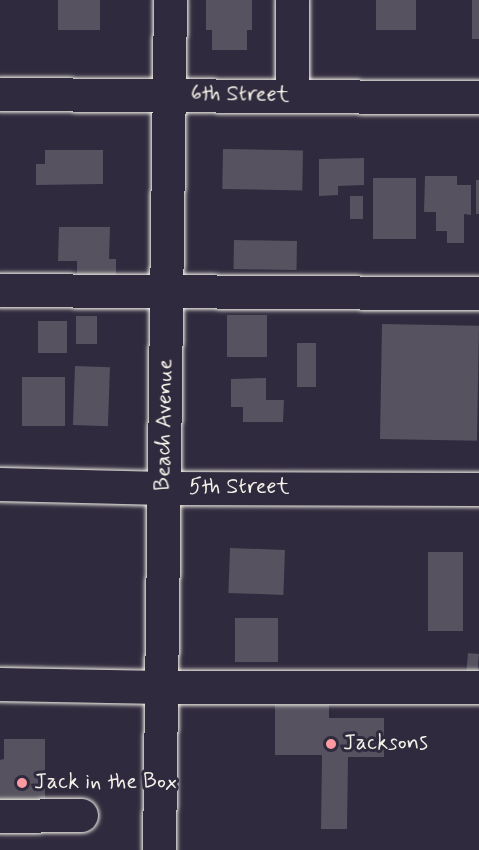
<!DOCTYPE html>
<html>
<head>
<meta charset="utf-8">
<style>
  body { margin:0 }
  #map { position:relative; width:479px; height:850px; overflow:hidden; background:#2f2a3d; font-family:Mynerve,sans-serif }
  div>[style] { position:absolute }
  .building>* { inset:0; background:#56525f; transform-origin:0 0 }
  .roads { filter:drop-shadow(0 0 2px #f4f1e8) drop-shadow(0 0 2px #f4f1e8) }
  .minor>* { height:33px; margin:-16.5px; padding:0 16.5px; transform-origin:16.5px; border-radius:16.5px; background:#2f2a3d }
  .dots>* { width:16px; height:16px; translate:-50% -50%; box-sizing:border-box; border:3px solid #2f2a3d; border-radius:50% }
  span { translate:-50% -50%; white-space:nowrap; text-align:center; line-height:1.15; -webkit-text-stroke:6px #2f2a3d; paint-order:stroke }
  .street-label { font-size:22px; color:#f4f1e8 }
  .poi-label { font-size:22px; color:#f4f1e8 }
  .left { translate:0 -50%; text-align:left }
</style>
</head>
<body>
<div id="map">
  <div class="building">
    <i style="left:58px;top:0;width:42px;height:30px"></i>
    <i style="clip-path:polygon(206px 0,252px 0,252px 30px,247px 30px,247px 50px,212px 50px,212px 30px,206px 30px)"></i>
    <i style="left:376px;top:0;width:40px;height:30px"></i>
    <i style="left:472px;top:0;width:7px;height:39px"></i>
    <i style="left:223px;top:149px;width:80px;height:40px;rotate:1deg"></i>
    <i style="clip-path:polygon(45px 150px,103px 150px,103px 184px,36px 185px,36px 164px,45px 164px)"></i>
    <i style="clip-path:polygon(364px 158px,364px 185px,338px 186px,338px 195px,319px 196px,319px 159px)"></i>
    <i style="clip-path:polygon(425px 176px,457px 176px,457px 185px,471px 185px,471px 215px,464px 214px,464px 243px,447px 243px,447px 231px,436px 231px,436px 212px,424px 212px)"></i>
    <i style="left:416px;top:178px;width:61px;height:43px;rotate:90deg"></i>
    <i style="left:476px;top:180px;width:3px;height:34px"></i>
    <i style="left:350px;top:196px;width:13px;height:23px"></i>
    <i style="clip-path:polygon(59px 227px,110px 227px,109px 259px,116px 259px,116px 279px,77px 278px,77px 261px,58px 261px)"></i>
    <i style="left:234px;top:240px;width:63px;height:29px;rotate:1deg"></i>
    <i style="left:227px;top:315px;width:40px;height:42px"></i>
    <i style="left:76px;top:316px;width:21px;height:28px"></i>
    <i style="left:67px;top:321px;width:32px;height:29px;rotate:90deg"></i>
    <i style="left:382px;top:324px;width:97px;height:115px;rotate:1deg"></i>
    <i style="left:297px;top:343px;width:19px;height:44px"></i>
    <i style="left:75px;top:366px;width:35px;height:59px;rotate:2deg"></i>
    <i style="left:65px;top:377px;width:49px;height:43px;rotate:90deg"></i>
    <i style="clip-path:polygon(266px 378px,266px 400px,284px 400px,283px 422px,243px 422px,243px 407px,231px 407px,231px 379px)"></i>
    <i style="left:230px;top:548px;width:55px;height:45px;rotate:2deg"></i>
    <i style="left:428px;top:552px;width:35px;height:79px"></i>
    <i style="left:235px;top:618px;width:43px;height:44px"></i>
    <i style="left:468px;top:653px;width:11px;height:19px;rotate:5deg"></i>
    <i style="clip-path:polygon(275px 705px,329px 705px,329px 718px,384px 718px,384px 757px,348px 757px,347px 829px,321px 829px,322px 755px,275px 755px)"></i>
    <i style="clip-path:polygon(4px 739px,45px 739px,45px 807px,0 824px,0 760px,4px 759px)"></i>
  </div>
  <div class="roads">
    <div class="minor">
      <i style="left:0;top:94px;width:479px;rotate:0.4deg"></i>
      <i style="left:292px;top:95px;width:95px;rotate:-90deg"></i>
      <i style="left:0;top:290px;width:479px;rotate:0.4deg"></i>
      <i style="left:0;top:484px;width:164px;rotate:1.4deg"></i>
      <i style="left:164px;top:488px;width:315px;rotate:0.2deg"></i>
      <i style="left:0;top:684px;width:162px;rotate:1.1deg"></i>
      <i style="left:162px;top:687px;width:317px"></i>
      <i style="left:0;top:816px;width:81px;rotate:-0.7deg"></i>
      <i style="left:159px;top:850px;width:850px;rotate:-89.26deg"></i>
    </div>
  </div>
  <div class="dots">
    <i style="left:331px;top:744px;background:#ff9aa2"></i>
    <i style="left:22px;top:783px;background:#ff9aa2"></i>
  </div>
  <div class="street-label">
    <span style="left:240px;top:95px;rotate:1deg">6th Street</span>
    <span style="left:165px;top:425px;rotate:-89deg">Beach Avenue</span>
    <span style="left:239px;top:488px">5th Street</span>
  </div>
  <div class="poi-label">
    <span class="left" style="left:343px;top:744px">Jacksons</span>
    <span class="left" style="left:34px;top:783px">Jack in the Box</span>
  </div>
</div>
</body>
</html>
